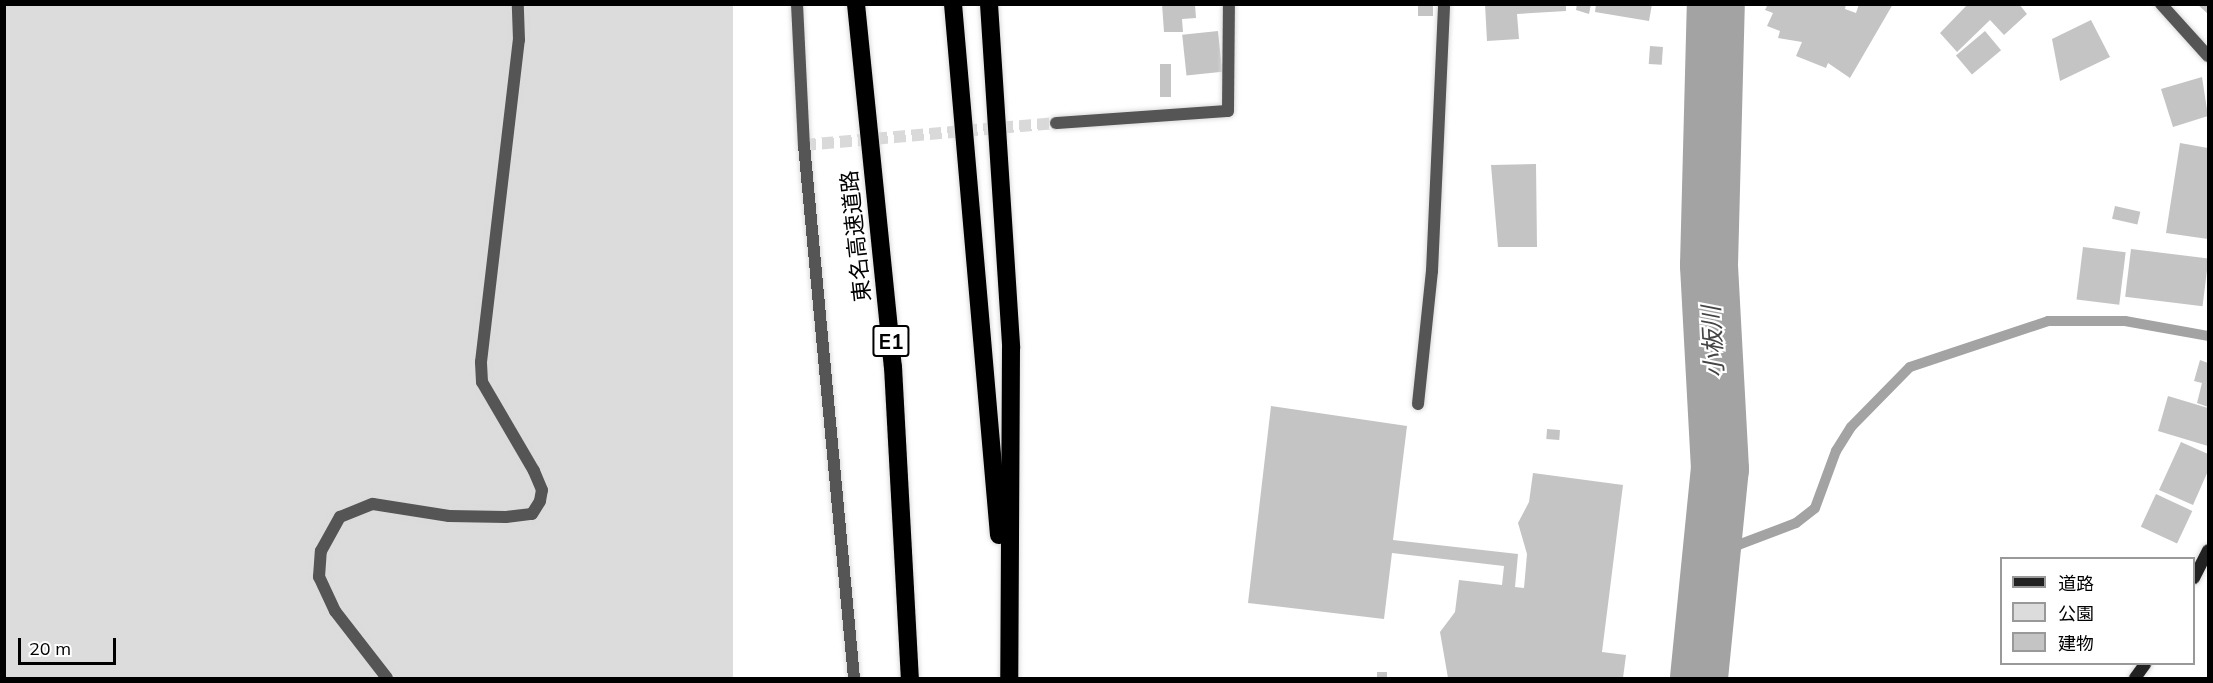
<!DOCTYPE html>
<html>
<head>
<meta charset="utf-8">
<style>
  body { margin:0 }
  #map { position:relative; width:2213px; height:683px; overflow:hidden; background:#fff; font-family:Mulish,"Noto Sans JP",sans-serif }
  div>[style] { position:absolute }
  .green>* { inset:0; background:#dcdcdc; transform-origin:0 0 }
  .stream>* { height:10px; margin:-5px; padding:0 5px; transform-origin:5px; border-radius:5px; background:#a3a3a3 }
  .river>* { height:58px; margin:-29px; padding:0 29px; transform-origin:29px; border-radius:29px; background:#a3a3a3 }
  .building>* { inset:0; background:#c4c4c4; transform-origin:0 0 }
  .street-tunnel>* { height:12px; margin-top:-6px; transform-origin:0; background:repeating-linear-gradient(90deg,#d9d9d9 0 12px,transparent 0 18px) }
  .roads { filter:drop-shadow(0 0 2px #dbdbdb) drop-shadow(0 0 2px #dbdbdb) }
  .street>* { height:12px; margin:-6px; padding:0 6px; transform-origin:6px; border-radius:6px; background:#555 }
  .secondary>* { height:12px; margin:-6px; padding:0 6px; transform-origin:6px; border-radius:6px; background:#222 }
  .highway>* { height:18px; margin:-9px; padding:0 9px; transform-origin:9px; border-radius:9px; background:#000 }
  span { translate:-50% -50%; white-space:nowrap; text-align:center; line-height:1.15; -webkit-text-stroke:4.5px #fff; paint-order:stroke }
  .shield-label span { padding:2px 4px; background:#fff; border:2px solid; border-radius:4px; -webkit-text-stroke-width:0 }
  .shield-label { font-size:21px; color:#000; font-weight:700 }
  .street-label { font-size:22px; color:#000 }
  .water-label { font-size:24px; color:#444; font-style:italic }
  .frame { position:absolute; inset:0; border:6px solid #000; pointer-events:none }
  .legend { position:absolute; left:2000px; top:557px; width:195px; height:108px; box-sizing:border-box; background:#fff; border:2px solid #999; margin:0; padding:8px 10px; list-style:none; font-size:18px; color:#000 }
  .legend li { display:flex; align-items:center; gap:12px; height:30px }
  .legend b { width:30px; border:2px solid #999 }
  .scale { position:absolute; left:18px; top:638px; width:98px; height:27px; box-sizing:border-box; border:3px solid #000; border-top:0; padding-left:8px; font-size:18px; line-height:21px; white-space:nowrap; color:#000; -webkit-text-stroke:4px #fff; paint-order:stroke }
</style>
</head>
<body>
<div id="map">
  <div class="green">
    <i style="left:4px;top:5px;width:729px;height:673px"></i>
  </div>
  <div class="stream">
    <i style="left:1704px;top:628px;width:68px;rotate:-72.1deg"></i>
    <i style="left:1725px;top:563px;width:22px;rotate:-54deg"></i>
    <i style="left:1738px;top:545px;width:62px;rotate:-20.8deg"></i>
    <i style="left:1796px;top:523px;width:24px;rotate:-38deg"></i>
    <i style="left:1815px;top:508px;width:61px;rotate:-69.8deg"></i>
    <i style="left:1836px;top:451px;width:28px;rotate:-58deg"></i>
    <i style="left:1851px;top:427px;width:84px;rotate:-45.5deg"></i>
    <i style="left:1910px;top:367px;width:145px;rotate:-18.4deg"></i>
    <i style="left:2048px;top:321px;width:77px"></i>
    <i style="left:2125px;top:321px;width:84px;rotate:10.2deg"></i>
  </div>
  <div class="river">
    <i style="left:1699px;top:678px;width:210px;rotate:-84.3deg"></i>
    <i style="left:1720px;top:469px;width:204px;rotate:-93.1deg"></i>
    <i style="left:1709px;top:265px;width:261px;rotate:-88.5deg"></i>
  </div>
  <div class="building">
    <i style="clip-path:polygon(1162px 4px,1195px 4px,1196px 18px,1182px 19px,1183px 32px,1164px 32px)"></i>
    <i style="left:1418px;top:4px;width:15px;height:12px"></i>
    <i style="clip-path:polygon(1485px 4px,1566px 4px,1566px 11px,1517px 14px,1519px 39px,1487px 41px)"></i>
    <i style="clip-path:polygon(1577px 4px,1591px 4px,1589px 14px,1576px 10px)"></i>
    <i style="clip-path:polygon(1596px 4px,1652px 4px,1649px 21px,1595px 12px)"></i>
    <i style="clip-path:polygon(1768px 4px,1846px 4px,1845px 9px,1856px 13px,1859px 4px,1893px 4px,1850px 78px,1828px 63px,1826px 68px,1796px 56px,1802px 42px,1778px 38px,1780px 31px,1767px 26px,1773px 13px,1765px 10px)"></i>
    <i style="clip-path:polygon(1968px 4px,2019px 4px,2027px 14px,2004px 35px,1990px 20px,1957px 52px,1940px 33px)"></i>
    <i style="clip-path:polygon(2197px 4px,2208px 4px,2208px 14px)"></i>
    <i style="clip-path:polygon(2091px 20px,2110px 57px,2060px 81px,2052px 39px)"></i>
    <i style="left:1218px;top:31px;width:41px;height:36px;rotate:84deg"></i>
    <i style="left:1985px;top:31px;width:25px;height:38px;rotate:50deg"></i>
    <i style="left:1650px;top:46px;width:13px;height:18px;rotate:4deg"></i>
    <i style="left:1171px;top:64px;width:33px;height:11px;rotate:90deg"></i>
    <i style="clip-path:polygon(2202px 77px,2208px 116px,2173px 127px,2161px 89px)"></i>
    <i style="clip-path:polygon(2180px 143px,2208px 148px,2208px 239px,2166px 233px)"></i>
    <i style="clip-path:polygon(1536px 164px,1537px 247px,1498px 247px,1491px 165px)"></i>
    <i style="left:2115px;top:206px;width:26px;height:13px;rotate:13deg"></i>
    <i style="left:2083px;top:247px;width:43px;height:53px;rotate:7deg"></i>
    <i style="left:2131px;top:249px;width:78px;height:48px;rotate:7deg"></i>
    <i style="clip-path:polygon(2200px 360px,2208px 363px,2208px 407px,2197px 403px,2202px 383px,2194px 381px)"></i>
    <i style="clip-path:polygon(2168px 396px,2208px 408px,2208px 446px,2158px 431px)"></i>
    <i style="clip-path:polygon(1271px 406px,1407px 426px,1393px 540px,1518px 554px,1515px 587px,1524px 588px,1527px 554px,1518px 523px,1529px 502px,1533px 473px,1623px 485px,1602px 652px,1626px 655px,1623px 678px,1448px 678px,1440px 632px,1455px 612px,1459px 580px,1502px 585px,1504px 566px,1392px 553px,1384px 619px,1248px 603px)"></i>
    <i style="left:1547px;top:429px;width:13px;height:10px;rotate:4deg"></i>
    <i style="clip-path:polygon(2181px 442px,2208px 454px,2208px 471px,2193px 505px,2159px 490px)"></i>
    <i style="left:2156px;top:494px;width:40px;height:36px;rotate:25deg"></i>
    <i style="left:1377px;top:672px;width:10px;height:6px"></i>
  </div>
  <div class="street-tunnel">
    <i style="left:804px;top:145px;width:253px;rotate:-5deg"></i>
  </div>
  <div class="roads">
    <div class="street">
      <i style="left:797px;top:4px;width:141px;rotate:87.2deg"></i>
      <i style="left:804px;top:145px;width:535px;rotate:84.64deg"></i>
      <i style="left:2161px;top:4px;width:70px;rotate:47.9deg"></i>
      <i style="left:1056px;top:123px;width:172px;rotate:-4deg"></i>
      <i style="left:1228px;top:111px;width:107px;rotate:-89.5deg"></i>
      <i style="left:1418px;top:404px;width:134px;rotate:-84deg"></i>
      <i style="left:1432px;top:271px;width:267px;rotate:-87.4deg"></i>
      <i style="left:387px;top:678px;width:85px;rotate:-127.8deg"></i>
      <i style="left:335px;top:611px;width:38px;rotate:-115deg"></i>
      <i style="left:319px;top:577px;width:26px;rotate:-86deg"></i>
      <i style="left:321px;top:551px;width:39px;rotate:-61deg"></i>
      <i style="left:340px;top:517px;width:35px;rotate:-22deg"></i>
      <i style="left:373px;top:504px;width:77px;rotate:9deg"></i>
      <i style="left:449px;top:516px;width:57px;rotate:1deg"></i>
      <i style="left:506px;top:517px;width:26px;rotate:-7deg"></i>
      <i style="left:532px;top:514px;width:15px;rotate:-58deg"></i>
      <i style="left:540px;top:501px;width:11px;rotate:-80deg"></i>
      <i style="left:542px;top:490px;width:21px;rotate:-113deg"></i>
      <i style="left:534px;top:471px;width:103px;rotate:-120.3deg"></i>
      <i style="left:482px;top:382px;width:20px;rotate:-93deg"></i>
      <i style="left:481px;top:362px;width:324px;rotate:-83.3deg"></i>
      <i style="left:519px;top:40px;width:36px;rotate:-92deg"></i>
    </div>
    <div class="secondary">
      <i style="left:2194px;top:578px;width:31px;rotate:-63deg"></i>
      <i style="left:2135px;top:678px;width:17px;rotate:-54deg"></i>
    </div>
    <div class="highway">
      <i style="left:856px;top:4px;width:365px;rotate:84.2deg"></i>
      <i style="left:893px;top:367px;width:311px;rotate:86.9deg"></i>
      <i style="left:953px;top:4px;width:533px;rotate:85.05deg"></i>
      <i style="left:989px;top:4px;width:345px;rotate:86.3deg"></i>
      <i style="left:1011px;top:348px;width:330px;rotate:90.3deg"></i>
    </div>
  </div>
  <div class="shield-label">
    <span style="left:891px;top:341px">E1</span>
  </div>
  <div class="street-label">
    <span style="left:856px;top:236px;rotate:-96deg">東名高速道路</span>
  </div>
  <div class="water-label">
    <span style="left:1713px;top:342px;rotate:-93deg">小板川</span>
  </div>
  <div class="frame"></div>
  <ul class="legend">
  <li><b style="height:8px;background:#222"></b>道路</li>
  <li><b style="height:16px;background:#dcdcdc"></b>公園</li>
  <li><b style="height:16px;background:#c4c4c4"></b>建物</li>
  </ul>
  <div class="scale">20 m</div>
</div>
</body>
</html>
